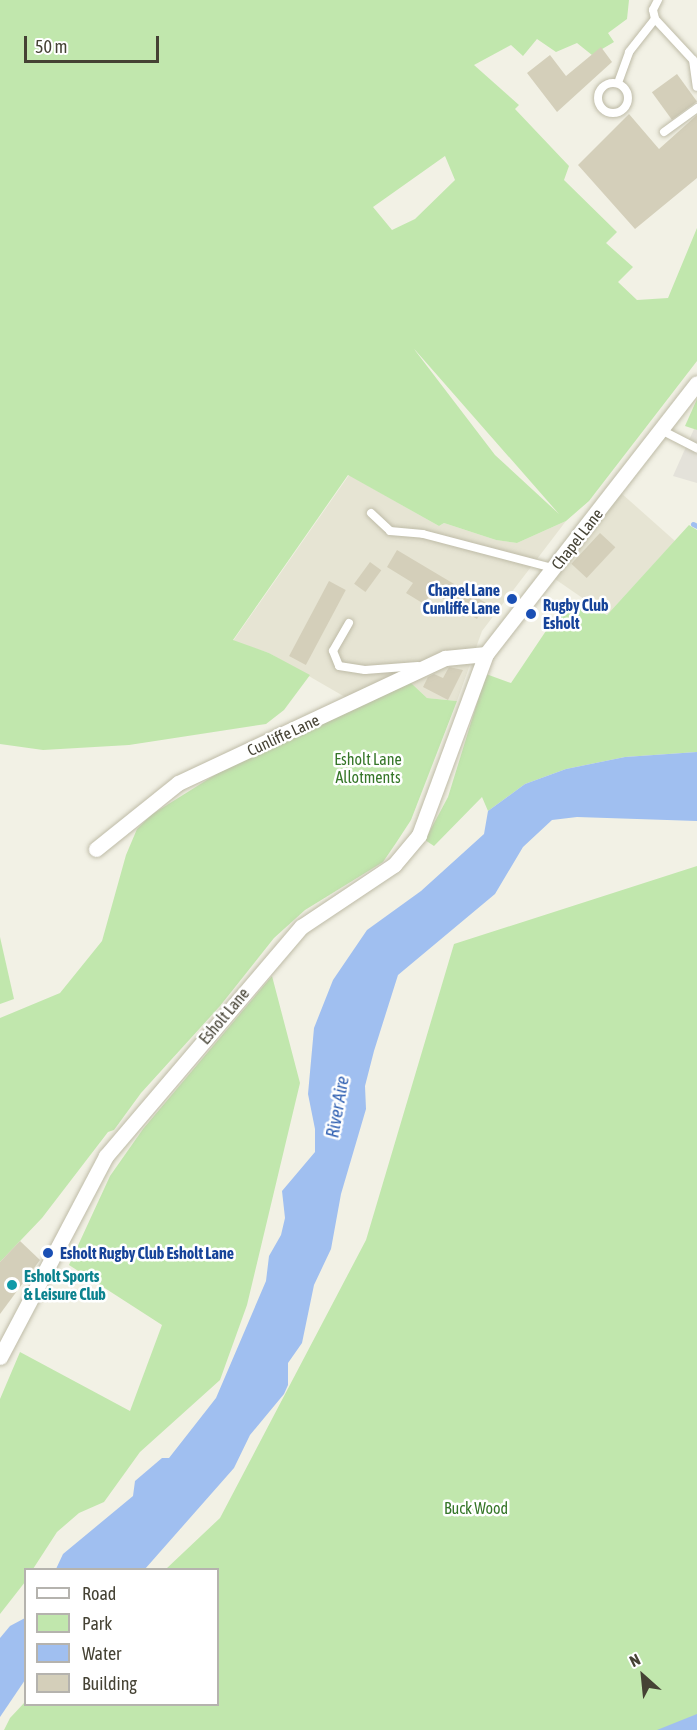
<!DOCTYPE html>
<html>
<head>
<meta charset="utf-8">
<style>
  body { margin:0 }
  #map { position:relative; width:697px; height:1730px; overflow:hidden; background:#f2f1e5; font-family:"Asap Condensed",sans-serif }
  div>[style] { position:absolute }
  .residential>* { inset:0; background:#e6e4d3 }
  .industrial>* { inset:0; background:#e4e2da }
  .green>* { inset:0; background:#c1e7ad }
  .water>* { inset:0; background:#a0bff0 }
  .stream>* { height:5px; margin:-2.5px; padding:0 2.5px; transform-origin:2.5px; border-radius:2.5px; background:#a0bff0 }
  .building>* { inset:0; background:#d4cfba; transform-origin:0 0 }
  .roads { filter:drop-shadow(0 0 2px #bebba7) drop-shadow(0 0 2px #bebba7) }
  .lane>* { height:8px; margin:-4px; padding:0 4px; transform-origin:4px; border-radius:4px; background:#fff }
  .lane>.ring { margin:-4px; padding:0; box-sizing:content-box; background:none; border:8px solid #fff; border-radius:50% }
  .street>* { height:15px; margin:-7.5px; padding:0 7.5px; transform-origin:7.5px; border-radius:7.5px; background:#fff }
  .dots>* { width:16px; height:16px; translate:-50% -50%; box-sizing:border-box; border:3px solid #fff; border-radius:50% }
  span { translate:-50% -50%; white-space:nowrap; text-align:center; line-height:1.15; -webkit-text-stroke:5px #fff; paint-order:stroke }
  .street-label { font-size:16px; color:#454234 }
  .transit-label { font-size:16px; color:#164399; font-weight:700 }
  .right { translate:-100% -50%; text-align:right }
  .left { translate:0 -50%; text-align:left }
  .park-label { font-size:16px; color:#357628 }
  .culture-label { font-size:16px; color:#0d838f; font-weight:700 }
  .water-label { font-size:18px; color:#2d5eb1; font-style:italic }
  .legend { position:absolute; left:24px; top:1568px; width:195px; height:138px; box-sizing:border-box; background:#fff; border:2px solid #b5b3ae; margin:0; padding:8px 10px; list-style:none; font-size:18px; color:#454234 }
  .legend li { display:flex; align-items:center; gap:12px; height:30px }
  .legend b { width:30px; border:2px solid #b5b3ae }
  .north { position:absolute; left:613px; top:1646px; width:60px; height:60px; -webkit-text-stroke:4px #fff; paint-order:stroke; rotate:333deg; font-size:16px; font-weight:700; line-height:24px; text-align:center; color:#454234 }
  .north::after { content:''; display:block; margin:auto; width:21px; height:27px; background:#454234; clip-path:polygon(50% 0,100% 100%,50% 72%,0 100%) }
  .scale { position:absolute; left:24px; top:36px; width:135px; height:27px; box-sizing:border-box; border:3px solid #454234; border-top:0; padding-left:8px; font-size:18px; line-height:21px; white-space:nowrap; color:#454234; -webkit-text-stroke:4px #fff; paint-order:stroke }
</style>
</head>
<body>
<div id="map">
  <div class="residential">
    <i style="clip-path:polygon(349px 475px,439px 526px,444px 523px,496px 540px,517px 543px,566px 521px,482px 631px,457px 701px,427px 698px,410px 682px,345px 697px,269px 653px,233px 641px)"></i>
    <i style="clip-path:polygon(621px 493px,675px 541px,607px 615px,555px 579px)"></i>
  </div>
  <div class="industrial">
    <i style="clip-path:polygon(694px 429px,697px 430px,697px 483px,673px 476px)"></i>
  </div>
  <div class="green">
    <i style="clip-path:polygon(evenodd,0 0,629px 0,627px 19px,608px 33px,614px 42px,592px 55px,577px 43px,556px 52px,537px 39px,523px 56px,511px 45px,474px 65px,519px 105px,515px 109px,569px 166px,564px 180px,617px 232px,606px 243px,633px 267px,618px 282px,637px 300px,668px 298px,697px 228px,697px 361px,589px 501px,566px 521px,517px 543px,496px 540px,444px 523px,439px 526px,348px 475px,233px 640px,269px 653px,310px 675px,284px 710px,266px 724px,129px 745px,43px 750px,0 744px,0 0,445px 156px,455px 180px,415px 219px,392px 230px,373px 207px,445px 156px,0 0,414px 349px,416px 351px,559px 514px,495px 455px,414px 349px)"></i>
    <i style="clip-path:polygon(697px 399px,697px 430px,685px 426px)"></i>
    <i style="clip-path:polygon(689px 525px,697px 530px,697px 752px,625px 757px,566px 769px,525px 784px,488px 811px,482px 797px,434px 846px,425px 840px,448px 797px,486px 674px,511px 683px,562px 607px,573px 615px,584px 603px,607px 615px)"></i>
    <i style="clip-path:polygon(410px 682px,427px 698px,457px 701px,411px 820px,396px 843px,383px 862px,305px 910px,274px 938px,220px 1006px,141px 1093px,114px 1130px,108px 1132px,42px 1218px,0 1262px,0 1018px,60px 993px,102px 941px,126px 855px,137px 829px,151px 815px,226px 768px)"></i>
    <i style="clip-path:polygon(697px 866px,697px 1730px,4px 1730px,10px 1718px,25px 1702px,218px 1704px,218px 1570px,166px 1569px,220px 1518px,366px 1240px,454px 944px)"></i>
    <i style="clip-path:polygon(0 937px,14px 999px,0 1004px)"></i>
    <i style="clip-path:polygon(272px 976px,300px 1083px,247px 1305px,220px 1380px,140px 1452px,104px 1502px,79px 1513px,57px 1532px,33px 1569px,26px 1570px,25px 1582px,0 1614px,0 1399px,20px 1352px,130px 1411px,162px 1325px,69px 1265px,110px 1176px,143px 1129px)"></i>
  </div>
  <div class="water">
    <i style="clip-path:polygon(697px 752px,697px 821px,577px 817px,552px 820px,523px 847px,495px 894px,398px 975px,374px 1051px,365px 1086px,366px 1109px,341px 1194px,331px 1249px,314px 1285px,302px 1343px,288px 1363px,288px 1385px,284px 1394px,250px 1435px,234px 1468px,145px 1569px,56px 1569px,63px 1554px,133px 1496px,135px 1481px,162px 1458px,169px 1458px,216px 1398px,266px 1281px,269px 1256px,281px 1235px,285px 1218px,282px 1191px,315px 1152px,315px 1129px,308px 1094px,314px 1028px,333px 980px,367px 930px,421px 891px,484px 834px,488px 811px,525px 784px,566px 769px,625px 757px)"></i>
    <i style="clip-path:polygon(25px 1618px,25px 1680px,0 1717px,0 1638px,10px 1626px)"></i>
    <i style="clip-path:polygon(697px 1714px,697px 1730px,657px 1730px)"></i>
  </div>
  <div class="stream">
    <i style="left:693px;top:524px;width:4px;rotate:27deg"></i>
  </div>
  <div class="building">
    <i style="clip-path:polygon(601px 47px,612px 62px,557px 112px,527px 73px,550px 55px,566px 76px)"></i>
    <i style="left:677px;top:74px;width:34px;height:31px;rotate:54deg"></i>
    <i style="clip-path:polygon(629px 114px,659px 149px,697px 115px,697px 178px,635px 229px,578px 165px)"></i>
    <i style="left:600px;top:533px;width:21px;height:42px;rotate:43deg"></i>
    <i style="clip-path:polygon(397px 550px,486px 603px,477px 619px,432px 592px,424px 604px,406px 593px,413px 583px,387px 567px)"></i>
    <i style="left:370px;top:562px;width:14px;height:27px;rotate:36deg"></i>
    <i style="left:329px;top:581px;width:19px;height:85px;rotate:28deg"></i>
    <i style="clip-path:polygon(449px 667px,463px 670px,448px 700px,423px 687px,428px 677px,434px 674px,443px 678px)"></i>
    <i style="clip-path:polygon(20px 1241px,40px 1260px,0 1314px,0 1262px)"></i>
  </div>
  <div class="roads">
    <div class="lane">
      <i style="left:658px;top:0;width:11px;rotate:117deg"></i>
      <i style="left:653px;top:10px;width:9px;rotate:77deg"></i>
      <i style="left:655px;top:19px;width:56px;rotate:47.2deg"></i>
      <i style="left:693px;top:60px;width:27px;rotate:82deg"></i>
      <i class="ring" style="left:598px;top:83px;width:22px;height:22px"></i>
      <i style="left:618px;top:83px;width:33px;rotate:-70deg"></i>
      <i style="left:629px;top:52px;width:42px;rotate:-51.8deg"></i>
      <i style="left:664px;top:132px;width:41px;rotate:-36deg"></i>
      <i style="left:663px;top:431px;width:38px;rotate:27deg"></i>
      <i style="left:371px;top:513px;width:26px;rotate:43deg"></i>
      <i style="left:390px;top:531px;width:33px;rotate:5deg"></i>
      <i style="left:423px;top:534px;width:134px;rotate:14.7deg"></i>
      <i style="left:349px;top:623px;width:32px;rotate:120deg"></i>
      <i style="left:333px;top:651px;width:16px;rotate:68deg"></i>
      <i style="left:339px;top:666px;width:26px;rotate:9deg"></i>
      <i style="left:365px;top:670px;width:53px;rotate:-4.3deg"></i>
    </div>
    <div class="street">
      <i style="left:96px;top:849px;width:105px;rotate:-38.8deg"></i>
      <i style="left:178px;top:783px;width:295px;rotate:-25.1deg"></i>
      <i style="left:445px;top:658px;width:41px;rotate:-5.6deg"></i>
      <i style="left:0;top:1357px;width:227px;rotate:-62.2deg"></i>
      <i style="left:106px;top:1156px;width:301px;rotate:-49.6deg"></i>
      <i style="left:301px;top:927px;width:112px;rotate:-33.7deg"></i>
      <i style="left:394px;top:865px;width:39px;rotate:-50deg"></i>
      <i style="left:419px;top:835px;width:193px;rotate:-69.7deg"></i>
      <i style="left:486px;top:654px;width:343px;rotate:-52.1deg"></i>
    </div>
  </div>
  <div class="dots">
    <i style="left:512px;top:599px;background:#1a4fb4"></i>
    <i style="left:531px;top:614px;background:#1a4fb4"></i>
    <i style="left:48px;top:1253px;background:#1a4fb4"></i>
    <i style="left:12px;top:1285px;background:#0f9aa8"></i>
  </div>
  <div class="street-label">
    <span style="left:577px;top:539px;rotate:-52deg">Chapel Lane</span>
    <span style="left:283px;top:735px;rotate:-25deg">Cunliffe Lane</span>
    <span style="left:224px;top:1016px;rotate:-50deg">Esholt Lane</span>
  </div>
  <div class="transit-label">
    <span class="right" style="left:500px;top:599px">Chapel Lane<br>Cunliffe Lane</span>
    <span class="left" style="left:543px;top:614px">Rugby Club<br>Esholt</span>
    <span class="left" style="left:60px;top:1253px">Esholt Rugby Club Esholt Lane</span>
  </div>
  <div class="park-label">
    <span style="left:368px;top:768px">Esholt Lane<br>Allotments</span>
    <span style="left:476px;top:1508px">Buck Wood</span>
  </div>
  <div class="culture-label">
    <span class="left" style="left:24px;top:1285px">Esholt Sports<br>&amp; Leisure Club</span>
  </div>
  <div class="water-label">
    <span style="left:338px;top:1107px;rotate:-80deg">River Aire</span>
  </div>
  <ul class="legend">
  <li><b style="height:8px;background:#fff"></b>Road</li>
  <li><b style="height:16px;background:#c1e7ad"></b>Park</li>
  <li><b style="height:16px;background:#a0bff0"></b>Water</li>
  <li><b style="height:16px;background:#d4cfba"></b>Building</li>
  </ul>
  <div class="north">N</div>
  <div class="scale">50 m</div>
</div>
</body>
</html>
